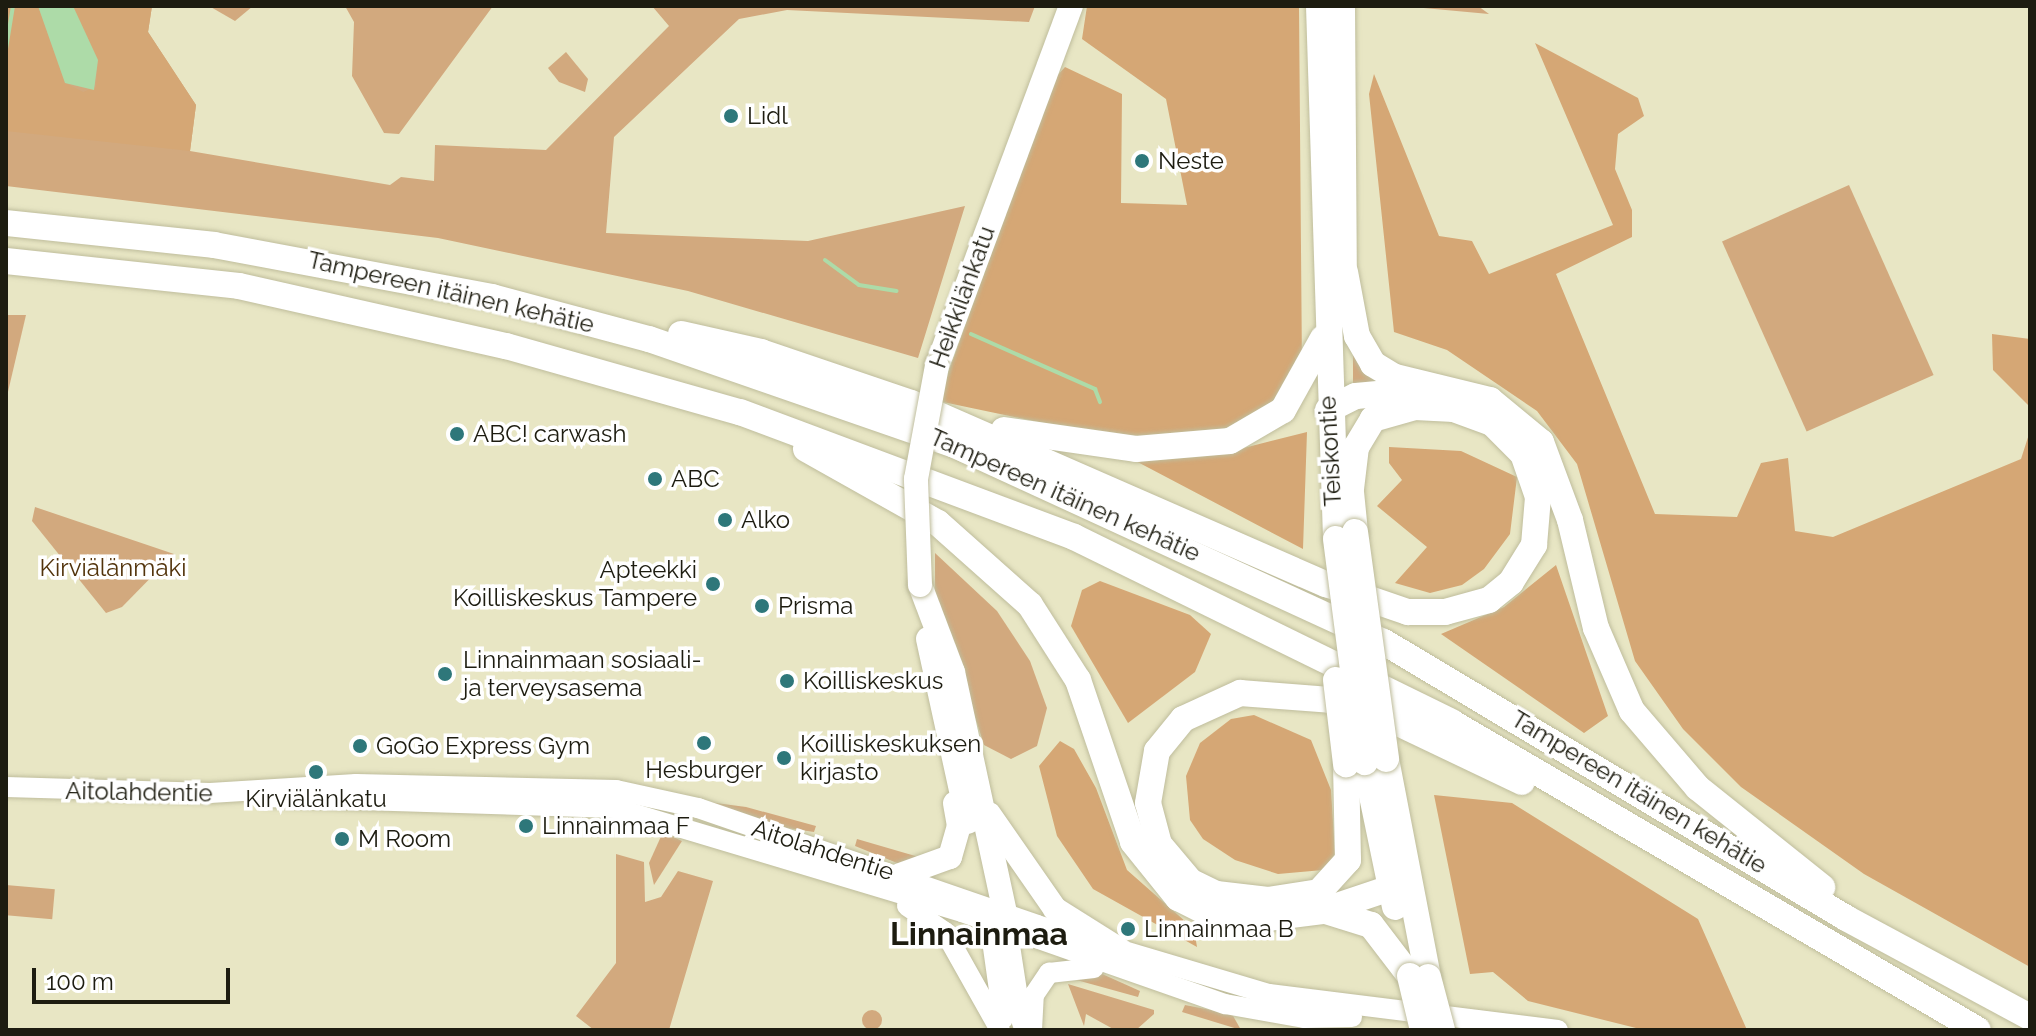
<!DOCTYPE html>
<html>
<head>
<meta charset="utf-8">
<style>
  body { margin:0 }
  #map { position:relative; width:2036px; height:1036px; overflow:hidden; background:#e8e6c4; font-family:Raleway,sans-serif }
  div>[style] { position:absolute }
  .green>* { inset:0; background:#d2a97e; transform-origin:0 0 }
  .round { border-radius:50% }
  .forest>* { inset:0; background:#d5a775 }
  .water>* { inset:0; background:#addba8 }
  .stream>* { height:4px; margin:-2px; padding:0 2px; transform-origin:2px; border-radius:2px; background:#addba8 }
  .roads { filter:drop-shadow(0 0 2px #bfbd9c) drop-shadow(0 0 2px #bfbd9c) }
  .secondary>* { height:20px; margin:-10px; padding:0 10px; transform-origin:10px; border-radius:10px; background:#fff }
  .primary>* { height:24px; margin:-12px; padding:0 12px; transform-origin:12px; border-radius:12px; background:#fff }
  .highway>* { height:26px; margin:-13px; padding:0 13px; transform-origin:13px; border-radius:13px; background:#fff }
  .bridges { filter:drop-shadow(0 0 2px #bfbd9c) drop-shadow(0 0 2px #bfbd9c) }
  .primary-bridge>* { height:24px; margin:-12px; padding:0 12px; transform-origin:12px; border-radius:12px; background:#fff }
  .highway-bridge>* { height:26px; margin:-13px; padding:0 13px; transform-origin:13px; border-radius:13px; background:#fff }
  .dots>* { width:22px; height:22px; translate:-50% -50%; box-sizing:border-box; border:4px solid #fff; border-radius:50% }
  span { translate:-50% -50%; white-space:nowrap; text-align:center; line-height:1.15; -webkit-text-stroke:7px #fff; paint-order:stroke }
  .poi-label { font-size:24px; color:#1d1c10 }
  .left { translate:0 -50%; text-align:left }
  .right { translate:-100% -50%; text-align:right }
  .street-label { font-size:24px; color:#1d1c10 }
  .park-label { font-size:24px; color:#52330b }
  .district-label { font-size:32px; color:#1d1c10; font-weight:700 }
  .frame { position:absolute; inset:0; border:8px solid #1d1c10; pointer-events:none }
  .scale { position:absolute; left:32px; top:968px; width:198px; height:36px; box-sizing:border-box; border:4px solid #1d1c10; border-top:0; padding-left:10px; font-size:24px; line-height:28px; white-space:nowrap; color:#1d1c10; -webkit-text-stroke:6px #fff; paint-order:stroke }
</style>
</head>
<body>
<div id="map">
  <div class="green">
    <i style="clip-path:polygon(15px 6px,152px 6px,148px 32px,196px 105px,190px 151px,390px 185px,401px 177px,434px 181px,435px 145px,546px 150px,669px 26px,652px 6px,1035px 6px,1029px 22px,787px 10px,739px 19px,614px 137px,606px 233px,808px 241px,965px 206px,918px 358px,688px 291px,438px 238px,6px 186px,6px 53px)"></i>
    <i style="clip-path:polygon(209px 6px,253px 6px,235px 21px)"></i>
    <i style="clip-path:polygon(345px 6px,493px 6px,399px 134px,384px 133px,352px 76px,354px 22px)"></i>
    <i style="clip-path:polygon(1402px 6px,1478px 6px,1489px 14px)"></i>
    <i style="clip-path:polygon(566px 52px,588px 79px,585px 92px,559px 82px,548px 68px)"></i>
    <i style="left:1849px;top:185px;width:208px;height:139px;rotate:66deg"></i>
    <i style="clip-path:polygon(6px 315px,26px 315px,7px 396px,6px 396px)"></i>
    <i style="clip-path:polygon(1353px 353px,1394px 385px,1353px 387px)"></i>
    <i style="clip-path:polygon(35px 507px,174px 554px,122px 607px,106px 613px,32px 521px)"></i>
    <i style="clip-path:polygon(935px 553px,997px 611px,1030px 661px,1047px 708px,1037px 746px,1011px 759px,984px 745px,935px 592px)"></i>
    <i style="clip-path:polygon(708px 802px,746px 807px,816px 826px,814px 832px,780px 827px)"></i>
    <i style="clip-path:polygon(663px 832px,682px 841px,654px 885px,649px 863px)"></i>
    <i style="clip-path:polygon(857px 839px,929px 860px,902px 865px,855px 846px)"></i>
    <i style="clip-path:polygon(616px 854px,644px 862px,645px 902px,661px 897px,678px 871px,713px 881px,669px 1030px,594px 1030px,576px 1016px,616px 963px)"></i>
    <i style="left:6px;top:885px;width:49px;height:30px;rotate:5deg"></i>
    <i style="clip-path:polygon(1100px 973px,1140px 991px,1138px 997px,1062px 976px)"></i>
    <i style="clip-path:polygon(1068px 984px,1154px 1010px,1154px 1014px,1136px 1030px,1115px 1030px,1086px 1014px,1084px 1026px)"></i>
    <i style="clip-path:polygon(1185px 1005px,1232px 1014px,1241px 1030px,1182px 1012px)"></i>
    <i class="round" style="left:862px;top:1010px;width:20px;height:20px"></i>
  </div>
  <div class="forest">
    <i style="clip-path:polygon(6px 6px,38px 6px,65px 83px,83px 92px,96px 87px,98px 60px,73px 6px,152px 6px,148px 32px,196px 105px,190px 151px,6px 131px)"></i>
    <i style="clip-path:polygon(1087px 6px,1299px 6px,1302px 369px,1284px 399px,1224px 434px,1134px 442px,938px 401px,1055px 78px,1065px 67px,1122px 94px,1121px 203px,1187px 205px,1166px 99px,1082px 39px)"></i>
    <i style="clip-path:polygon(1535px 43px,1638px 98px,1644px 116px,1618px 134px,1615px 169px,1632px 210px,1632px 237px,1556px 274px,1655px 514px,1737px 517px,1761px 463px,1788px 458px,1795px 531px,1833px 537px,2021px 459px,2030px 431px,2030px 967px,1864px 874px,1741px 787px,1683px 729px,1635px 661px,1577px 464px,1537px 411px,1447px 350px,1394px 332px,1369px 94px,1374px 74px,1439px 236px,1472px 241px,1489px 274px,1613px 225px)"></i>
    <i style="clip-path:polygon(1992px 334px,2030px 339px,2030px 407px,1993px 370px)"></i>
    <i style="clip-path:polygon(1307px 432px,1303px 549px,1130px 458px,1220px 454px)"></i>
    <i style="clip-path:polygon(1389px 447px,1461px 451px,1517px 477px,1510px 534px,1484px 569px,1462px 585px,1430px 593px,1395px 583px,1427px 547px,1377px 506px,1402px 480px,1389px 463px)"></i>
    <i style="clip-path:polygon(1556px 565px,1608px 716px,1584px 733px,1441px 634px,1504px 607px)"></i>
    <i style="clip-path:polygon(1100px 581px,1190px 615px,1211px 634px,1195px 672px,1128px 723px,1071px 626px,1082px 590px)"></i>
    <i style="clip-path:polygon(1254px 715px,1311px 740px,1331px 790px,1335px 854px,1323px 870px,1278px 874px,1235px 860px,1203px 839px,1190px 820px,1186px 776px,1200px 743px,1231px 719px)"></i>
    <i style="clip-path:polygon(1060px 741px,1074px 749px,1096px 788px,1127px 870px,1194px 929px,1197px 947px,1093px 889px,1057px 836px,1039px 766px)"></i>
    <i style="clip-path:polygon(1434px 795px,1512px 803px,1698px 919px,1747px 1030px,1644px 1030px,1528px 1001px,1493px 972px,1470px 974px)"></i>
  </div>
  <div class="water">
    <i style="clip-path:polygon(38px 6px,73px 6px,98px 60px,94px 90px,65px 83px)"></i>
  </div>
  <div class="stream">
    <i style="left:6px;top:49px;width:44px;rotate:-80.8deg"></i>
    <i style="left:825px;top:260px;width:42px;rotate:36.3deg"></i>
    <i style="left:859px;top:285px;width:38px;rotate:9deg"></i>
    <i style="left:971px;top:334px;width:136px;rotate:23.9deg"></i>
    <i style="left:1095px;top:389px;width:14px;rotate:69deg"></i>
  </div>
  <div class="roads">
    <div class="secondary">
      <i style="left:6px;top:787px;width:204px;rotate:1.7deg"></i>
      <i style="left:210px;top:793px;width:146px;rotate:-3.5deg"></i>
      <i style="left:356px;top:784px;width:260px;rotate:1.3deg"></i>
      <i style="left:616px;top:790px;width:84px;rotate:12.4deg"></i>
      <i style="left:698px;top:808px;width:359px;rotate:19deg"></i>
      <i style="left:1037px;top:925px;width:242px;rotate:16.6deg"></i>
      <i style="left:1269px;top:994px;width:291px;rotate:7.1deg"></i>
      <i style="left:265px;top:797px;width:350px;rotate:1.8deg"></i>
      <i style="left:615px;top:808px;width:362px;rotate:16.7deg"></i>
      <i style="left:962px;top:912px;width:279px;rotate:19.3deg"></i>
      <i style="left:1225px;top:1004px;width:80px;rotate:10deg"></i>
      <i style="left:1304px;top:1018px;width:48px;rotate:-1.2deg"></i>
      <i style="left:907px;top:906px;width:46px;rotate:34.4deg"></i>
      <i style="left:945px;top:932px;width:112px;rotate:60.7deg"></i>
      <i style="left:988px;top:912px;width:108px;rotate:82deg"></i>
      <i style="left:1006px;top:920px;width:104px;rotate:81.2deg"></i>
      <i style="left:1032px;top:1030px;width:35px;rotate:-87deg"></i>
      <i style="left:1034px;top:995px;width:27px;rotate:-56deg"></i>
      <i style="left:1049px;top:973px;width:45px;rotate:-6.3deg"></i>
    </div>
    <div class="primary">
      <i style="left:937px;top:366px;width:384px;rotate:-69.6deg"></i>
      <i style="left:920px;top:585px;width:93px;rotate:69.2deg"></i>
      <i style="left:953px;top:672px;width:246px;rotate:77.8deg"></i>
      <i style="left:928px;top:639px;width:187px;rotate:77.7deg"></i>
      <i style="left:989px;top:814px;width:116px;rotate:55.2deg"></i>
      <i style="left:1055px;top:909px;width:77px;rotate:32.2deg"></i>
      <i style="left:900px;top:875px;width:53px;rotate:-19.8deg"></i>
      <i style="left:950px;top:857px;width:32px;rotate:-74deg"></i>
      <i style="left:959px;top:826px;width:23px;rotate:-100deg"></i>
    </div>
    <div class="highway">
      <i style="left:1319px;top:6px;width:533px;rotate:88.17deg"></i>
      <i style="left:1342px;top:6px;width:283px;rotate:89.6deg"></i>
      <i style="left:6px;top:223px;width:209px;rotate:6deg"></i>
      <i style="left:214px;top:245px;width:283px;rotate:10.6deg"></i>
      <i style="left:492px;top:297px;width:163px;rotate:15deg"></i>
      <i style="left:649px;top:339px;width:322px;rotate:19.1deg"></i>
      <i style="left:953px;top:444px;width:474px;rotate:24.7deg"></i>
      <i style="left:1384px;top:642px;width:538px;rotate:30.85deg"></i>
      <i style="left:1846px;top:918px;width:209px;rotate:28.3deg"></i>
      <i style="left:6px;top:261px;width:234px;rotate:6.1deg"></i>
      <i style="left:239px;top:286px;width:274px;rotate:12.7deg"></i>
      <i style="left:506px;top:346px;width:243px;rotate:15.8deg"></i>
      <i style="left:740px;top:412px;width:357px;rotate:20.5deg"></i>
      <i style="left:1074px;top:537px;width:420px;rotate:26.1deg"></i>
      <i style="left:1451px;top:722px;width:610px;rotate:30.3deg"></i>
      <i style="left:1345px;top:272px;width:65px;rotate:79.4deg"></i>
      <i style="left:1357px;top:336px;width:32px;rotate:60deg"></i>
      <i style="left:1373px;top:364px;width:26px;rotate:31deg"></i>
      <i style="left:1395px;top:377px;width:98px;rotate:13.6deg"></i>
      <i style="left:1490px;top:400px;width:66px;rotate:39.5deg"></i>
      <i style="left:1541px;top:442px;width:83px;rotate:69.6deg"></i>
      <i style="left:1570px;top:520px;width:111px;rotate:76.5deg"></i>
      <i style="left:1596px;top:628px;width:90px;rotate:66.6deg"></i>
      <i style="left:1632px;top:711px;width:101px;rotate:49.4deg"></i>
      <i style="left:1698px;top:788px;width:159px;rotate:38.6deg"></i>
      <i style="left:681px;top:334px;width:82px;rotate:12.7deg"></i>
      <i style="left:761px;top:352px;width:158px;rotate:18.8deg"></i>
      <i style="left:911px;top:403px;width:453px;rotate:23.6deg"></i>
      <i style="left:1326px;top:584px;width:87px;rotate:18.9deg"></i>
      <i style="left:1408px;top:612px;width:37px"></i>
      <i style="left:1445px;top:612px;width:46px;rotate:-15.3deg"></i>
      <i style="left:1489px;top:600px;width:28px;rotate:-39deg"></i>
      <i style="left:1511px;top:582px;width:44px;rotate:-58.1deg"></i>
      <i style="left:1534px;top:545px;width:48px;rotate:-85.2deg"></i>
      <i style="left:1538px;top:497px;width:46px;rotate:-109.2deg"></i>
      <i style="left:1523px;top:454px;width:44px;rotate:-135deg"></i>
      <i style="left:1492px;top:423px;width:40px;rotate:-159.8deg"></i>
      <i style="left:1454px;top:409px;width:39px;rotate:-177deg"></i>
      <i style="left:1415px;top:407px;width:44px;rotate:164.1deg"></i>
      <i style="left:1373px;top:419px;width:33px;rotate:121deg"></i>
      <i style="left:1356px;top:447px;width:42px;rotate:96.8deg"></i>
      <i style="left:1328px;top:410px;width:31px;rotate:-27deg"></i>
      <i style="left:1356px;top:396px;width:65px;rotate:-5.3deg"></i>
      <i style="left:1004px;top:430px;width:133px;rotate:8.2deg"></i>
      <i style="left:1136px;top:449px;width:94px;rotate:-4.9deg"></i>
      <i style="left:1230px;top:441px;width:61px;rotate:-30.3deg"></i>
      <i style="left:1283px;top:410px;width:82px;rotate:-60.9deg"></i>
      <i style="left:806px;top:449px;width:151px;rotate:29.3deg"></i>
      <i style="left:938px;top:523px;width:123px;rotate:41.7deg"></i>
      <i style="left:1030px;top:605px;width:89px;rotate:57.4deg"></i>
      <i style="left:1078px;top:680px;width:171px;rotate:71.2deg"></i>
      <i style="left:1133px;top:842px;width:72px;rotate:51.2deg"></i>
      <i style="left:1178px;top:898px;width:40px;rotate:26.6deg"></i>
      <i style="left:1214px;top:916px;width:45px;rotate:3.8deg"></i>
      <i style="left:1259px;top:919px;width:64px;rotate:-7.2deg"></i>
      <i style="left:1322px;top:911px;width:91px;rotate:-18.6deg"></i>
      <i style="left:1349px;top:472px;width:60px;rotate:84.3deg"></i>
      <i style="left:1386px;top:759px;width:222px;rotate:79.1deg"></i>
      <i style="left:1365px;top:762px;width:148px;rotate:78.3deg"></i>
      <i style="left:1346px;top:764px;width:96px;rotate:88.8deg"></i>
      <i style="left:1348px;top:860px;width:43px;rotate:132.2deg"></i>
      <i style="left:1319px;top:892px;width:52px;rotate:171.1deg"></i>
      <i style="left:1268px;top:900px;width:52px;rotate:-173.4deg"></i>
      <i style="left:1216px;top:894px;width:28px;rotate:-154deg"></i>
      <i style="left:1191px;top:882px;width:50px;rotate:-130.1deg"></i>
      <i style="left:1159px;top:844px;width:42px;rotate:-105deg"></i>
      <i style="left:1148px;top:803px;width:53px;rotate:-80.2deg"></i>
      <i style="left:1157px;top:751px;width:41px;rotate:-50.9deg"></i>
      <i style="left:1183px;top:719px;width:63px;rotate:-24.5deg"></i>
      <i style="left:1240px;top:693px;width:90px;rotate:4.4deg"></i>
      <i style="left:1330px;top:700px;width:63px;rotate:17.6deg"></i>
      <i style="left:1390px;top:719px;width:146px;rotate:25.5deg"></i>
      <i style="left:1326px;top:911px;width:47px;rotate:17.3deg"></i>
      <i style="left:1371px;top:925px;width:64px;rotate:52.6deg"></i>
    </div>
  </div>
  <div class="bridges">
    <div class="primary-bridge">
      <i style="left:920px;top:585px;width:106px;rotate:-92.2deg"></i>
      <i style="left:916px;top:479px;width:115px;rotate:-79.5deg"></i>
    </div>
    <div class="highway-bridge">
      <i style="left:1355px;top:532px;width:229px;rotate:82.2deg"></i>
      <i style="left:1336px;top:539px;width:225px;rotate:82.6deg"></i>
      <i style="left:1336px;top:680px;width:85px;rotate:83.2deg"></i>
      <i style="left:1410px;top:976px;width:56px;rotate:76.5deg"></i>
      <i style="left:1428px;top:977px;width:55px;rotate:75.2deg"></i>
    </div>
  </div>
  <div class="dots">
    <i style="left:731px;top:116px;background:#2e777a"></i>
    <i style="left:1142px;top:161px;background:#2e777a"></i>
    <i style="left:457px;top:434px;background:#2e777a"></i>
    <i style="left:655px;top:479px;background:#2e777a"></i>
    <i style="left:725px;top:520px;background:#2e777a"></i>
    <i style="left:713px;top:584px;background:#2e777a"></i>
    <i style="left:762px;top:606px;background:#2e777a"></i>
    <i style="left:445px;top:674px;background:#2e777a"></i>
    <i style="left:787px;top:681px;background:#2e777a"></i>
    <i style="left:704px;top:743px;background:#2e777a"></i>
    <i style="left:360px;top:746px;background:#2e777a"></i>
    <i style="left:784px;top:758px;background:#2e777a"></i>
    <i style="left:316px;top:772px;background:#2e777a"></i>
    <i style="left:526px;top:826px;background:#2e777a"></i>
    <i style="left:342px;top:839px;background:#2e777a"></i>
    <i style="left:1128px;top:929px;background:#2e777a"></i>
  </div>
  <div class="poi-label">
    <span class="left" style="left:747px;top:116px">Lidl</span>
    <span class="left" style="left:1158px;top:161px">Neste</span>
    <span class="left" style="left:473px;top:434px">ABC! carwash</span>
    <span class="left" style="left:671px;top:479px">ABC</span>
    <span class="left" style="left:741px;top:520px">Alko</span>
    <span class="right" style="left:697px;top:584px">Apteekki<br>Koilliskeskus Tampere</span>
    <span class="left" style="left:778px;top:606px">Prisma</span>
    <span class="left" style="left:463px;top:674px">Linnainmaan sosiaali-<br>ja terveysasema</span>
    <span class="left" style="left:803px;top:681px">Koilliskeskus</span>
    <span class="left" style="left:800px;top:758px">Koilliskeskuksen<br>kirjasto</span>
    <span class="left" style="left:376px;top:746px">GoGo Express Gym</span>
    <span style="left:704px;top:770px">Hesburger</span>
    <span style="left:316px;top:799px">Kirviälänkatu</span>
    <span class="left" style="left:542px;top:826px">Linnainmaa F</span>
    <span class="left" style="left:358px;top:839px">M Room</span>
    <span class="left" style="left:1144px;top:929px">Linnainmaa B</span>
  </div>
  <div class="street-label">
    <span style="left:451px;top:292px;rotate:13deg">Tampereen itäinen kehätie</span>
    <span style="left:962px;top:297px;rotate:-70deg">Heikkilänkatu</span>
    <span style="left:1330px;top:451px;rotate:-93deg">Teiskontie</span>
    <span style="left:1065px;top:495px;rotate:24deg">Tampereen itäinen kehätie</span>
    <span style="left:139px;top:792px;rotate:1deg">Aitolahdentie</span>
    <span style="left:1639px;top:792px;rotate:31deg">Tampereen itäinen kehätie</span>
    <span style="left:823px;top:850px;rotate:18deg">Aitolahdentie</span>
  </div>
  <div class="park-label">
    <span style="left:113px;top:568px">Kirviälänmäki</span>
  </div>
  <div class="district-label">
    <span style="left:979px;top:934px">Linnainmaa</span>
  </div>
  <div class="frame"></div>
  <div class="scale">100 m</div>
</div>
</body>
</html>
